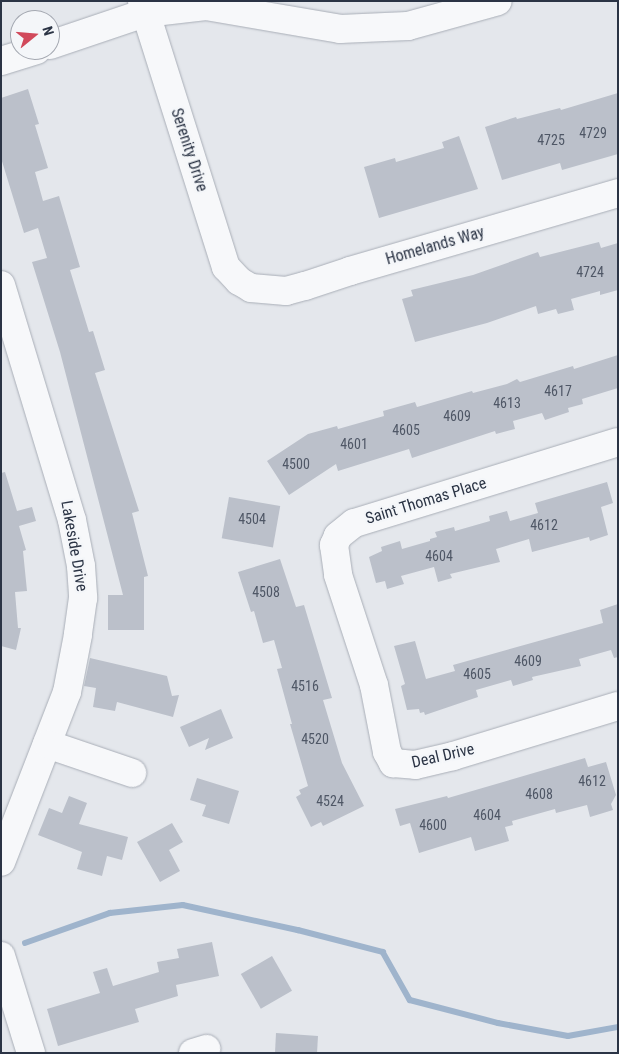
<!DOCTYPE html>
<html>
<head>
<meta charset="utf-8">
<style>
  body { margin:0 }
  #map { position:relative; width:619px; height:1054px; overflow:hidden; background:#e4e7ec; font-family:"Roboto Condensed",sans-serif }
  div>[style] { position:absolute }
  .stream>* { height:5.5px; margin:-2.75px; padding:0 2.75px; transform-origin:2.75px; border-radius:2.75px; background:#9fb4cc }
  .building>* { inset:0; background:#bbc0ca; transform-origin:0 0 }
  .roads { filter:drop-shadow(0 0 1px #a9aeb7) drop-shadow(0 0 1px #a9aeb7) }
  .minor>* { height:28px; margin:-14px; padding:0 14px; transform-origin:14px; border-radius:14px; background:#f7f8fa }
  span { translate:-50% -50%; white-space:nowrap; text-align:center; line-height:1.15; -webkit-text-stroke:4.5px #f4f6f9; paint-order:stroke }
  .number-label { font-size:14px; color:#4f5766 }
  .number-label span { -webkit-text-stroke-width:0 }
  .street-label { font-size:16px; color:#2b3445 }
  .frame { position:absolute; inset:0; border:2px solid #2b3445; pointer-events:none }
  .north { position:absolute; left:10px; top:10px; width:50px; height:50px; box-sizing:border-box; background:#f4f6f9; border:1px solid #a4a8b1; border-radius:50%; rotate:73deg; font-size:14px; font-weight:700; line-height:20px; text-align:center; color:#2b3445 }
  .north::after { content:''; display:block; margin:auto; width:18px; height:22px; background:#d1495b; clip-path:polygon(50% 0,100% 100%,50% 72%,0 100%) }
</style>
</head>
<body>
<div id="map">
  <div class="stream">
    <i style="left:25px;top:943px;width:90px;rotate:-19.4deg"></i>
    <i style="left:110px;top:913px;width:73px;rotate:-6.3deg"></i>
    <i style="left:183px;top:905px;width:118px;rotate:12.3deg"></i>
    <i style="left:298px;top:930px;width:88px;rotate:14.5deg"></i>
    <i style="left:383px;top:952px;width:55px;rotate:60.6deg"></i>
    <i style="left:410px;top:1000px;width:91px;rotate:14.6deg"></i>
    <i style="left:498px;top:1023px;width:71px;rotate:10.5deg"></i>
    <i style="left:568px;top:1036px;width:51px;rotate:-10.2deg"></i>
  </div>
  <div class="building">
    <i style="clip-path:polygon(28px 89px,39px 124px,35px 125px,48px 168px,35px 172px,43px 201px,59px 196px,80px 267px,70px 270px,89px 332px,93px 331px,105px 370px,95px 373px,139px 511px,132px 513px,148px 576px,144px 577px,144px 630px,108px 630px,108px 595px,123px 595px,60px 352px,32px 262px,47px 258px,38px 228px,24px 233px,1px 158px,1px 98px)"></i>
    <i style="clip-path:polygon(618px 93px,618px 154px,562px 170px,560px 163px,502px 180px,485px 127px,516px 117px,517px 119px,560px 108px,561px 110px)"></i>
    <i style="clip-path:polygon(459px 136px,478px 189px,379px 218px,364px 167px,395px 158px,396px 162px,444px 148px,442px 142px)"></i>
    <i style="clip-path:polygon(599px 242px,601px 248px,618px 243px,618px 290px,600px 295px,600px 291px,571px 299px,574px 310px,558px 314px,556px 309px,538px 314px,536px 306px,487px 323px,415px 342px,402px 299px,413px 296px,411px 290px,473px 275px,538px 252px,540px 257px)"></i>
    <i style="clip-path:polygon(618px 355px,618px 388px,582px 399px,583px 404px,568px 408px,569px 412px,545px 420px,542px 413px,513px 421px,515px 429px,496px 434px,495px 431px,412px 458px,409px 449px,338px 471px,336px 464px,289px 495px,267px 461px,308px 434px,337px 426px,338px 429px,384px 416px,383px 411px,415px 402px,417px 407px,472px 391px,473px 393px,507px 384px,517px 379px,520px 382px,573px 366px,574px 369px)"></i>
    <i style="clip-path:polygon(5px 472px,17px 511px,32px 507px,36px 521px,19px 526px,26px 550px,23px 551px,27px 591px,15px 592px,18px 628px,21px 628px,16px 650px,1px 646px,1px 473px)"></i>
    <i style="clip-path:polygon(607px 482px,613px 503px,601px 507px,608px 535px,590px 541px,589px 537px,532px 552px,529px 539px,496px 549px,500px 562px,450px 574px,452px 578px,438px 582px,434px 567px,401px 576px,404px 584px,387px 589px,385px 581px,376px 583px,369px 557px,382px 551px,381px 547px,400px 541px,402px 549px,430px 541px,430px 539px,437px 537px,435px 532px,454px 527px,455px 531px,490px 521px,489px 516px,507px 511px,510px 521px,538px 513px,535px 503px)"></i>
    <i style="left:229px;top:497px;width:52px;height:42px;rotate:10deg"></i>
    <i style="clip-path:polygon(280px 559px,296px 607px,304px 605px,332px 698px,323px 700px,342px 763px,364px 806px,323px 826px,321px 822px,311px 827px,296px 797px,301px 794px,299px 790px,308px 786px,290px 724px,292px 724px,277px 669px,282px 668px,274px 640px,263px 643px,254px 611px,251px 612px,238px 572px)"></i>
    <i style="clip-path:polygon(618px 604px,618px 657px,614px 658px,611px 650px,579px 659px,581px 666px,532px 677px,533px 680px,513px 686px,511px 680px,476px 690px,478px 697px,425px 715px,424px 712px,420px 713px,419px 709px,407px 710px,401px 686px,405px 684px,394px 646px,415px 641px,426px 679px,455px 671px,453px 665px,603px 623px,600px 610px)"></i>
    <i style="clip-path:polygon(90px 658px,167px 676px,172px 696px,179px 695px,173px 717px,117px 702px,115px 711px,93px 707px,96px 688px,84px 686px)"></i>
    <i style="clip-path:polygon(221px 709px,233px 738px,205px 750px,209px 738px,189px 747px,180px 727px)"></i>
    <i style="clip-path:polygon(585px 758px,588px 767px,606px 762px,616px 795px,611px 804px,613px 810px,590px 817px,587px 805px,556px 813px,555px 809px,512px 821px,513px 825px,505px 827px,509px 841px,475px 851px,471px 837px,419px 853px,410px 823px,400px 826px,395px 809px,447px 796px,448px 798px)"></i>
    <i style="clip-path:polygon(197px 778px,239px 791px,229px 824px,202px 816px,206px 805px,190px 800px)"></i>
    <i style="clip-path:polygon(69px 796px,87px 803px,79px 824px,128px 837px,122px 860px,107px 856px,102px 876px,77px 869px,82px 852px,38px 835px,49px 808px,62px 813px)"></i>
    <i style="clip-path:polygon(172px 823px,183px 842px,169px 850px,180px 871px,160px 882px,137px 842px)"></i>
    <i style="clip-path:polygon(212px 942px,219px 976px,176px 985px,178px 996px,135px 1009px,139px 1022px,58px 1046px,47px 1009px,100px 993px,93px 972px,107px 968px,113px 986px,159px 972px,157px 962px,179px 958px,177px 949px)"></i>
    <i style="left:272px;top:956px;width:40px;height:36px;rotate:60deg"></i>
    <i style="clip-path:polygon(276px 1033px,318px 1036px,317px 1053px,275px 1053px)"></i>
  </div>
  <div class="roads">
    <div class="minor">
      <i style="left:142px;top:1px;width:279px;rotate:72.5deg"></i>
      <i style="left:226px;top:267px;width:19px;rotate:47deg"></i>
      <i style="left:239px;top:281px;width:14px;rotate:30deg"></i>
      <i style="left:251px;top:288px;width:35px;rotate:5deg"></i>
      <i style="left:286px;top:291px;width:20px;rotate:-15deg"></i>
      <i style="left:305px;top:286px;width:47px;rotate:-18.4deg"></i>
      <i style="left:350px;top:271px;width:279px;rotate:-16.2deg"></i>
      <i style="left:50px;top:45px;width:100px;rotate:-18.6deg"></i>
      <i style="left:145px;top:13px;width:61px;rotate:-6.5deg"></i>
      <i style="left:206px;top:6px;width:136px;rotate:9.7deg"></i>
      <i style="left:340px;top:29px;width:68px;rotate:-2.5deg"></i>
      <i style="left:408px;top:26px;width:93px;rotate:-15.5deg"></i>
      <i style="left:1px;top:61px;width:37px;rotate:-17deg"></i>
      <i style="left:1px;top:285px;width:245px;rotate:73.2deg"></i>
      <i style="left:72px;top:520px;width:47px;rotate:78.9deg"></i>
      <i style="left:81px;top:566px;width:32px;rotate:86deg"></i>
      <i style="left:83px;top:598px;width:37px;rotate:98deg"></i>
      <i style="left:78px;top:635px;width:58px;rotate:100.9deg"></i>
      <i style="left:67px;top:692px;width:182px;rotate:111.2deg"></i>
      <i style="left:618px;top:442px;width:276px;rotate:162.9deg"></i>
      <i style="left:354px;top:523px;width:21px;rotate:141deg"></i>
      <i style="left:338px;top:536px;width:10px;rotate:114deg"></i>
      <i style="left:334px;top:545px;width:30px;rotate:82deg"></i>
      <i style="left:338px;top:575px;width:116px;rotate:71.9deg"></i>
      <i style="left:374px;top:685px;width:68px;rotate:79deg"></i>
      <i style="left:387px;top:752px;width:13px;rotate:61deg"></i>
      <i style="left:393px;top:763px;width:22px;rotate:5deg"></i>
      <i style="left:415px;top:765px;width:39px;rotate:-13deg"></i>
      <i style="left:453px;top:756px;width:172px;rotate:-16.9deg"></i>
      <i style="left:47px;top:744px;width:90px;rotate:18.8deg"></i>
      <i style="left:1px;top:956px;width:102px;rotate:72.8deg"></i>
      <i style="left:193px;top:1053px;width:14px;rotate:-17deg"></i>
    </div>
  </div>
  <div class="number-label">
    <span style="left:593px;top:133px">4729</span>
    <span style="left:551px;top:140px">4725</span>
    <span style="left:590px;top:272px">4724</span>
    <span style="left:558px;top:391px">4617</span>
    <span style="left:507px;top:403px">4613</span>
    <span style="left:457px;top:416px">4609</span>
    <span style="left:406px;top:430px">4605</span>
    <span style="left:354px;top:444px">4601</span>
    <span style="left:296px;top:464px">4500</span>
    <span style="left:252px;top:519px">4504</span>
    <span style="left:544px;top:525px">4612</span>
    <span style="left:439px;top:556px">4604</span>
    <span style="left:266px;top:592px">4508</span>
    <span style="left:528px;top:661px">4609</span>
    <span style="left:477px;top:674px">4605</span>
    <span style="left:305px;top:686px">4516</span>
    <span style="left:315px;top:739px">4520</span>
    <span style="left:592px;top:781px">4612</span>
    <span style="left:539px;top:794px">4608</span>
    <span style="left:330px;top:801px">4524</span>
    <span style="left:487px;top:815px">4604</span>
    <span style="left:433px;top:825px">4600</span>
  </div>
  <div class="street-label">
    <span style="left:189px;top:150px;rotate:72deg">Serenity Drive</span>
    <span style="left:435px;top:246px;rotate:-16deg">Homelands Way</span>
    <span style="left:426px;top:501px;rotate:-17deg">Saint Thomas Place</span>
    <span style="left:74px;top:546px;rotate:80deg">Lakeside Drive</span>
    <span style="left:443px;top:756px;rotate:-13deg">Deal Drive</span>
  </div>
  <div class="frame"></div>
  <div class="north">N</div>
</div>
</body>
</html>
